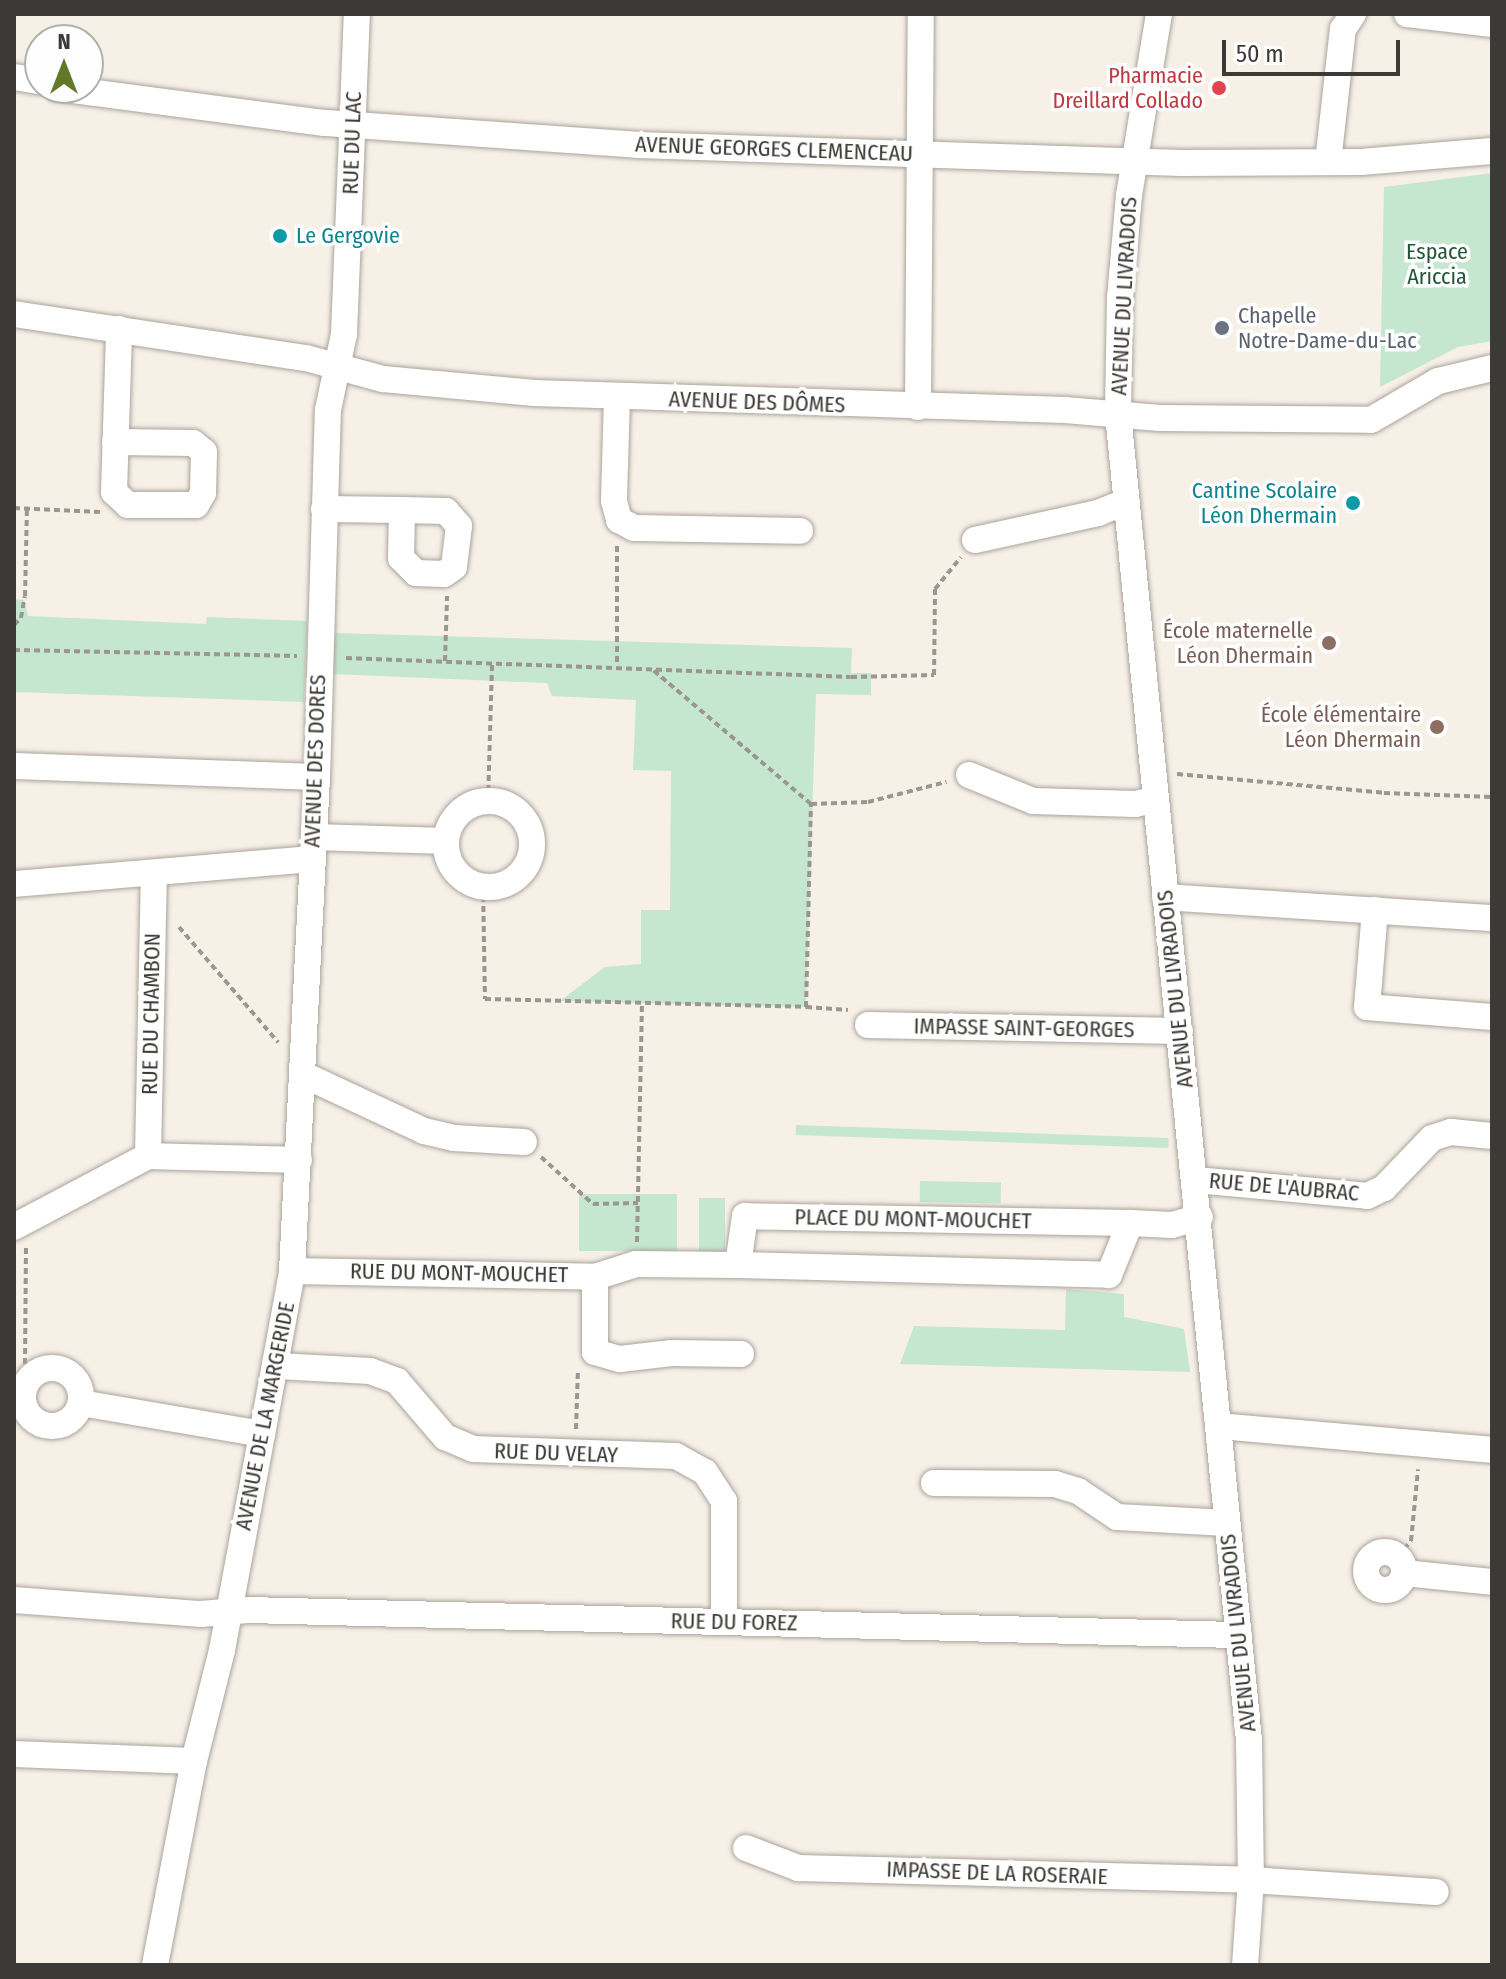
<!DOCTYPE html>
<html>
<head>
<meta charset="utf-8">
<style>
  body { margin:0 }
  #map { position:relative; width:1506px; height:1979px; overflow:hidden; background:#f6f0e7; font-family:"Fira Sans Condensed",sans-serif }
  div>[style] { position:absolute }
  .green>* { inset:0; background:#c5e6cf; transform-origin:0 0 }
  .path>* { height:4px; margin-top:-2px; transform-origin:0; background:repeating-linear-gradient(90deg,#9a9690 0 6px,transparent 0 10px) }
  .roads { filter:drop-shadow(0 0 2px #aaa49c) drop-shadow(0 0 2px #aaa49c) }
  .minor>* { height:26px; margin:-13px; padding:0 13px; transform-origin:13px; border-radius:13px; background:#fff }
  .minor>.ring { margin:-13px; padding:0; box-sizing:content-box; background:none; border:26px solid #fff; border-radius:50% }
  .dots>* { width:22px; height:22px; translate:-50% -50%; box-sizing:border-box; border:4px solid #fefefe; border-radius:50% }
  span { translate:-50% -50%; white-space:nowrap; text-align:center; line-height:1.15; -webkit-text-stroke:7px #fefefe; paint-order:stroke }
  .health-label { font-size:22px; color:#be3a42 }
  .right { translate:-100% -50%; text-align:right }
  .street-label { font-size:22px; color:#3c3a36 }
  .culture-label { font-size:22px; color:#0d838f }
  .left { translate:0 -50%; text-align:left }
  .park-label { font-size:22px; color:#225637 }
  .worship-label { font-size:22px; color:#5b616d }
  .education-label { font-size:22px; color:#785e54 }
  .frame { position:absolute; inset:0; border:16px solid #3c3a36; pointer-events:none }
  .north { position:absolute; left:24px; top:24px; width:80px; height:80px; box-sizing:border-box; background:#fefefe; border:2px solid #b0b0ae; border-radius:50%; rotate:0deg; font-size:22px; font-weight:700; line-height:32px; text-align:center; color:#3c3a36 }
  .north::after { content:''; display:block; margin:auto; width:28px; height:36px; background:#637828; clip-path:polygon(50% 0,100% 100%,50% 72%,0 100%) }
  .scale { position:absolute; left:1222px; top:40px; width:178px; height:36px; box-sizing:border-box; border:4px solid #3c3a36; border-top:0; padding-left:10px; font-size:24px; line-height:28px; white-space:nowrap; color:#3c3a36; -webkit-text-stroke:6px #fefefe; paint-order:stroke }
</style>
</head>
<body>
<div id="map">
  <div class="green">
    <i style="clip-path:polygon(1492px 173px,1492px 341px,1458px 347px,1380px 387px,1384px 187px)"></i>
    <i style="clip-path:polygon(14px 599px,24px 600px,28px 616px,206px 624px,207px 617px,307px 621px,304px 702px,15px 692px,14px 720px)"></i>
    <i style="clip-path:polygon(333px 633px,852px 648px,851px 673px,871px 673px,871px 695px,816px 694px,806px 1007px,560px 1001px,605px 967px,641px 964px,641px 910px,670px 910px,671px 771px,633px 770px,636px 700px,552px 696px,547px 683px,331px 674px)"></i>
    <i style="left:796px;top:1125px;width:373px;height:10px;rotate:2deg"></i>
    <i style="left:920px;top:1181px;width:81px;height:21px;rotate:1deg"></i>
    <i style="left:579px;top:1194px;width:98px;height:57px"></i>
    <i style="left:699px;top:1198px;width:26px;height:56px"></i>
    <i style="clip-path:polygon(1066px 1289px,1124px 1294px,1124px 1317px,1184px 1329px,1190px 1372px,900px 1364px,914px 1326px,1065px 1330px)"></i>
  </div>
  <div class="path">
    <i style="left:14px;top:508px;width:86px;rotate:2.7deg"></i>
    <i style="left:617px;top:546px;width:119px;rotate:90deg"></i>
    <i style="left:14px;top:625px;width:10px;rotate:-45deg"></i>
    <i style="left:21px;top:618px;width:22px;rotate:-80deg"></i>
    <i style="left:25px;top:596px;width:88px;rotate:-88.7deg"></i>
    <i style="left:14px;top:650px;width:283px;rotate:1.2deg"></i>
    <i style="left:346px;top:658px;width:505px;rotate:2.15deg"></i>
    <i style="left:851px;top:677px;width:83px;rotate:-1.4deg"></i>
    <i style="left:934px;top:675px;width:86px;rotate:-89.3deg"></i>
    <i style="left:935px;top:589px;width:41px;rotate:-50.9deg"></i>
    <i style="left:445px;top:661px;width:65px;rotate:-88.2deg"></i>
    <i style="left:1177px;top:774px;width:208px;rotate:5.2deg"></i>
    <i style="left:1384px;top:793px;width:108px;rotate:2.1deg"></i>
    <i style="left:488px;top:801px;width:138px;rotate:-88.3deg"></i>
    <i style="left:811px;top:804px;width:57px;rotate:-2deg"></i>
    <i style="left:868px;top:802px;width:81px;rotate:-14.4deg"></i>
    <i style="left:483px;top:886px;width:113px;rotate:89deg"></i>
    <i style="left:485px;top:999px;width:321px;rotate:1.4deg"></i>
    <i style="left:806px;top:1007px;width:203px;rotate:-88.6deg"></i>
    <i style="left:811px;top:804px;width:209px;rotate:-139.7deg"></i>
    <i style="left:179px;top:927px;width:152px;rotate:49.3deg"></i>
    <i style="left:806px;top:1007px;width:42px;rotate:4.1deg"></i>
    <i style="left:541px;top:1157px;width:70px;rotate:42.1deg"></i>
    <i style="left:593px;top:1204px;width:45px;rotate:-1.3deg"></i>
    <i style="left:637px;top:1242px;width:239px;rotate:-88.8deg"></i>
    <i style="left:26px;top:1248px;width:116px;rotate:90.5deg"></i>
    <i style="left:25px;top:1364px;width:13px;rotate:42deg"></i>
    <i style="left:576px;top:1429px;width:59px;rotate:-88.1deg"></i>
    <i style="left:1404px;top:1549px;width:11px;rotate:-49deg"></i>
    <i style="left:1411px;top:1541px;width:72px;rotate:-84.4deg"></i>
  </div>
  <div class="roads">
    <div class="minor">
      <i style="left:1159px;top:14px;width:183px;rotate:99.4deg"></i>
      <i style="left:1129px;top:195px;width:102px;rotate:95deg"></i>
      <i style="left:1120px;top:297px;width:117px;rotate:91deg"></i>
      <i style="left:1118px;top:414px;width:1333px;rotate:84.36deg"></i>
      <i style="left:1249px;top:1741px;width:139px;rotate:89.2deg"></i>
      <i style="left:1251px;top:1880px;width:85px;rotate:94deg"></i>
      <i style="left:1407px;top:14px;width:86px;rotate:6.7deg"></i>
      <i style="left:14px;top:77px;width:26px;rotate:9deg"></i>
      <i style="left:58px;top:88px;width:269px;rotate:7.5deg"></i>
      <i style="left:325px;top:123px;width:314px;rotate:4deg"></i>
      <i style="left:638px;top:145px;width:544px;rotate:1.9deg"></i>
      <i style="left:1182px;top:163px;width:179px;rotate:-0.3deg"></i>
      <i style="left:1361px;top:162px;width:131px;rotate:-4.8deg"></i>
      <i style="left:1328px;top:162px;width:134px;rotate:-83.6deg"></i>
      <i style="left:1343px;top:29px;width:18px;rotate:-56deg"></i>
      <i style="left:14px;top:314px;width:295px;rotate:8.6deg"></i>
      <i style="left:306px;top:358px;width:80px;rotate:15.3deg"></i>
      <i style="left:383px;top:379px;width:152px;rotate:5.3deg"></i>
      <i style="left:534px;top:393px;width:531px;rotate:1.83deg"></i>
      <i style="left:1065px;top:410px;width:95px;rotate:4.8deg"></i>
      <i style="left:1160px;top:418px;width:211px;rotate:0.5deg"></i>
      <i style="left:1371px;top:420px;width:78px;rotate:-30.2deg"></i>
      <i style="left:1438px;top:381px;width:56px;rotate:-13.5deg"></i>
      <i style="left:617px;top:398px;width:103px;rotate:91.7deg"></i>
      <i style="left:614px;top:501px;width:20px;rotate:75deg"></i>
      <i style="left:619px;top:520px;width:17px;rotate:28deg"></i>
      <i style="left:634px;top:528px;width:166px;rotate:1deg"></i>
      <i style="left:918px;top:407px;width:393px;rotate:-89.6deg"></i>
      <i style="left:115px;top:442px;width:78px;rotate:0.7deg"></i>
      <i style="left:193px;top:443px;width:14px;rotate:39deg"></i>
      <i style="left:204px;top:452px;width:41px;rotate:91.4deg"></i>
      <i style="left:203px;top:493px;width:14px;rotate:120deg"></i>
      <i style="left:196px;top:505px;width:68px;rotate:180deg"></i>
      <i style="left:128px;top:505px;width:19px;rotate:-137deg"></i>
      <i style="left:114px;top:492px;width:163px;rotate:-88.2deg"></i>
      <i style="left:324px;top:509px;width:78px;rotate:0.7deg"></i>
      <i style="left:402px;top:510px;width:44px;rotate:1.3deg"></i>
      <i style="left:446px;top:511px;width:20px;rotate:49deg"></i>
      <i style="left:459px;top:526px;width:41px;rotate:97deg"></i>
      <i style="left:454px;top:567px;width:12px;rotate:145deg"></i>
      <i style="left:444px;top:574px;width:28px;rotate:-178deg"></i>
      <i style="left:416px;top:573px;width:21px;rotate:-135deg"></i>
      <i style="left:401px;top:558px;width:48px;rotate:-88.8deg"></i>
      <i style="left:975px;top:540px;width:126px;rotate:-12.4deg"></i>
      <i style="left:1098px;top:513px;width:31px;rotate:-22deg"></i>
      <i style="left:14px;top:766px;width:303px;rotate:2.1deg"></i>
      <i style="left:969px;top:775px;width:69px;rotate:22.1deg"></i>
      <i style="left:1033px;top:801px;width:102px;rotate:1.7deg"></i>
      <i style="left:1135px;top:804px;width:19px;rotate:-12deg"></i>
      <i class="ring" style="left:446px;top:801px;width:60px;height:60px"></i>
      <i style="left:314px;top:837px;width:132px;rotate:1.7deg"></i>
      <i style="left:14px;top:884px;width:298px;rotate:-4.8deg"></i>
      <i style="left:1165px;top:897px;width:328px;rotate:3.7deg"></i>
      <i style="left:1375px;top:910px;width:97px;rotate:94.7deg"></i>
      <i style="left:1367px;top:1007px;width:125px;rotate:4.6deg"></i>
      <i style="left:868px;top:1025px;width:312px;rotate:1.1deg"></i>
      <i style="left:304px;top:1075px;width:132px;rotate:25deg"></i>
      <i style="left:424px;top:1131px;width:31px;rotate:13deg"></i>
      <i style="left:454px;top:1138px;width:70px;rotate:3.3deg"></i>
      <i style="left:148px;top:1156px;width:283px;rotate:-88.8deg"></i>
      <i style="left:1196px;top:1180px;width:172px;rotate:5.3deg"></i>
      <i style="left:1367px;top:1196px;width:19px;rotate:-25deg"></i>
      <i style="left:1384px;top:1188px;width:69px;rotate:-46.2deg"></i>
      <i style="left:1432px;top:1138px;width:20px;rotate:-18deg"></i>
      <i style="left:1451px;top:1132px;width:41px;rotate:5.6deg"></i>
      <i style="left:1130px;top:1223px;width:42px;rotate:2.7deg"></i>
      <i style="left:1172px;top:1225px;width:29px;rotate:-16deg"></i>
      <i style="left:14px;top:1227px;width:152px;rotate:-27.9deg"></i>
      <i style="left:148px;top:1156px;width:151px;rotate:1.5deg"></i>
      <i style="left:292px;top:1271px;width:303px;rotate:1.1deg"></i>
      <i style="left:595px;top:1277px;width:43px;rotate:-17.6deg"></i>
      <i style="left:636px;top:1264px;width:102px;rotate:0.6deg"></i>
      <i style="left:738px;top:1265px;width:371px;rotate:1.5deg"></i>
      <i style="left:1109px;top:1275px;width:56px;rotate:-68deg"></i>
      <i style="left:1130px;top:1223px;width:385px;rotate:-179deg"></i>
      <i style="left:745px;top:1216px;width:49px;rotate:98.1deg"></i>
      <i style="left:595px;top:1277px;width:75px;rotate:90deg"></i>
      <i style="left:595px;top:1352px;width:26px;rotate:16deg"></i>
      <i style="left:620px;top:1359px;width:52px;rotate:-6.6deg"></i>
      <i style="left:672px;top:1353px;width:69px;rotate:0.8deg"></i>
      <i style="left:278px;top:1366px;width:92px;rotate:3.1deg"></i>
      <i style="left:370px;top:1371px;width:29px;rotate:20deg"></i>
      <i style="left:397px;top:1381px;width:74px;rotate:49.4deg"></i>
      <i style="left:445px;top:1437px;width:30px;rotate:23deg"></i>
      <i style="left:473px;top:1449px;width:203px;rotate:2deg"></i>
      <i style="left:676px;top:1456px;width:33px;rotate:29deg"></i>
      <i style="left:705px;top:1472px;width:35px;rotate:57deg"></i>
      <i style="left:724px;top:1501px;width:121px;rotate:90deg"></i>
      <i class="ring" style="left:23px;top:1368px;width:32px;height:32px"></i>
      <i style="left:81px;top:1403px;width:184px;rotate:9.7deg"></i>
      <i style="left:1219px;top:1426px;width:274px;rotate:5deg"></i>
      <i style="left:934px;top:1483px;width:121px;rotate:0.5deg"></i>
      <i style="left:1055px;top:1484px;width:24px;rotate:17deg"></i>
      <i style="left:1078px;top:1491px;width:47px;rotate:33.7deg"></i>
      <i style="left:1117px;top:1517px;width:110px;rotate:3.1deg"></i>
      <i class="ring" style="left:1366px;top:1552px;width:12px;height:12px"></i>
      <i style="left:1404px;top:1573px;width:88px;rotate:5.8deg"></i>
      <i style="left:14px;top:1600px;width:188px;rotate:4.3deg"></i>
      <i style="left:201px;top:1614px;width:47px;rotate:-4.9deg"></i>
      <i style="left:248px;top:1610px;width:991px;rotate:1.45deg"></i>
      <i style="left:14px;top:1754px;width:180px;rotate:2.2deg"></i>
      <i style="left:746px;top:1848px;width:56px;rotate:21deg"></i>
      <i style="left:798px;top:1868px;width:453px;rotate:1.5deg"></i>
      <i style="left:1251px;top:1880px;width:185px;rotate:3.7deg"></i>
      <i style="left:155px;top:1965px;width:208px;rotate:-79.2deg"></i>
      <i style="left:194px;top:1761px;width:114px;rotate:-75.8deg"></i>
      <i style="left:222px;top:1650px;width:385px;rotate:-79.5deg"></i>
      <i style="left:292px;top:1271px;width:495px;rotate:-87.1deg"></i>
      <i style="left:317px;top:777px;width:367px;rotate:-88.3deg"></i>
      <i style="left:328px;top:410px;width:78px;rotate:-78.1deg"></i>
      <i style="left:344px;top:334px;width:320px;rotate:-87.7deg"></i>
    </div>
  </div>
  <div class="dots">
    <i style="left:1219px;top:88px;background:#e0444e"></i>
    <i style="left:280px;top:236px;background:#0f9aa8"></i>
    <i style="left:1222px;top:328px;background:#6b7280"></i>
    <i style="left:1353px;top:503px;background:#0f9aa8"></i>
    <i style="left:1329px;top:643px;background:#8d6e63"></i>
    <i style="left:1437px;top:727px;background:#8d6e63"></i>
  </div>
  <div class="health-label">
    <span class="right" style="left:1203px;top:88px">Pharmacie<br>Dreillard Collado</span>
  </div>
  <div class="street-label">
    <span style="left:352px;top:143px;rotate:-88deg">RUE DU LAC</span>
    <span style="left:774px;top:149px;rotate:2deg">AVENUE GEORGES CLEMENCEAU</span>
    <span style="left:1124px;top:296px;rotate:-87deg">AVENUE DU LIVRADOIS</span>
    <span style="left:757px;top:402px;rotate:2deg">AVENUE DES DÔMES</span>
    <span style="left:315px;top:761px;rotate:-88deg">AVENUE DES DORES</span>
    <span style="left:1175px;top:989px;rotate:-96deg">AVENUE DU LIVRADOIS</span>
    <span style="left:151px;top:1014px;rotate:-89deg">RUE DU CHAMBON</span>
    <span style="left:1024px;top:1028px;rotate:1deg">IMPASSE SAINT-GEORGES</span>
    <span style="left:1284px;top:1187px;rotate:5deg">RUE DE L'AUBRAC</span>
    <span style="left:913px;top:1219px;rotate:1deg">PLACE DU MONT-MOUCHET</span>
    <span style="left:459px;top:1273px;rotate:1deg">RUE DU MONT-MOUCHET</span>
    <span style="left:265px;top:1416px;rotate:-79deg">AVENUE DE LA MARGERIDE</span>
    <span style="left:556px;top:1453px;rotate:2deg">RUE DU VELAY</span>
    <span style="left:734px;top:1622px;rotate:1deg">RUE DU FOREZ</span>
    <span style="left:1238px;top:1633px;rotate:-96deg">AVENUE DU LIVRADOIS</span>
    <span style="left:997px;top:1873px;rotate:2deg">IMPASSE DE LA ROSERAIE</span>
  </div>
  <div class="culture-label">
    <span class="left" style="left:296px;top:236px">Le Gergovie</span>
    <span class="right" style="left:1337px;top:503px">Cantine Scolaire<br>Léon Dhermain</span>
  </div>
  <div class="park-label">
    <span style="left:1437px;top:264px">Espace<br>Ariccia</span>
  </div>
  <div class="worship-label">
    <span class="left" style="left:1238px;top:328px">Chapelle<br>Notre-Dame-du-Lac</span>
  </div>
  <div class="education-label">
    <span class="right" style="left:1313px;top:643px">École maternelle<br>Léon Dhermain</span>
    <span class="right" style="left:1421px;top:727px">École élémentaire<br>Léon Dhermain</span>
  </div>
  <div class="frame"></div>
  <div class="north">N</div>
  <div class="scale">50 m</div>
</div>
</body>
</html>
